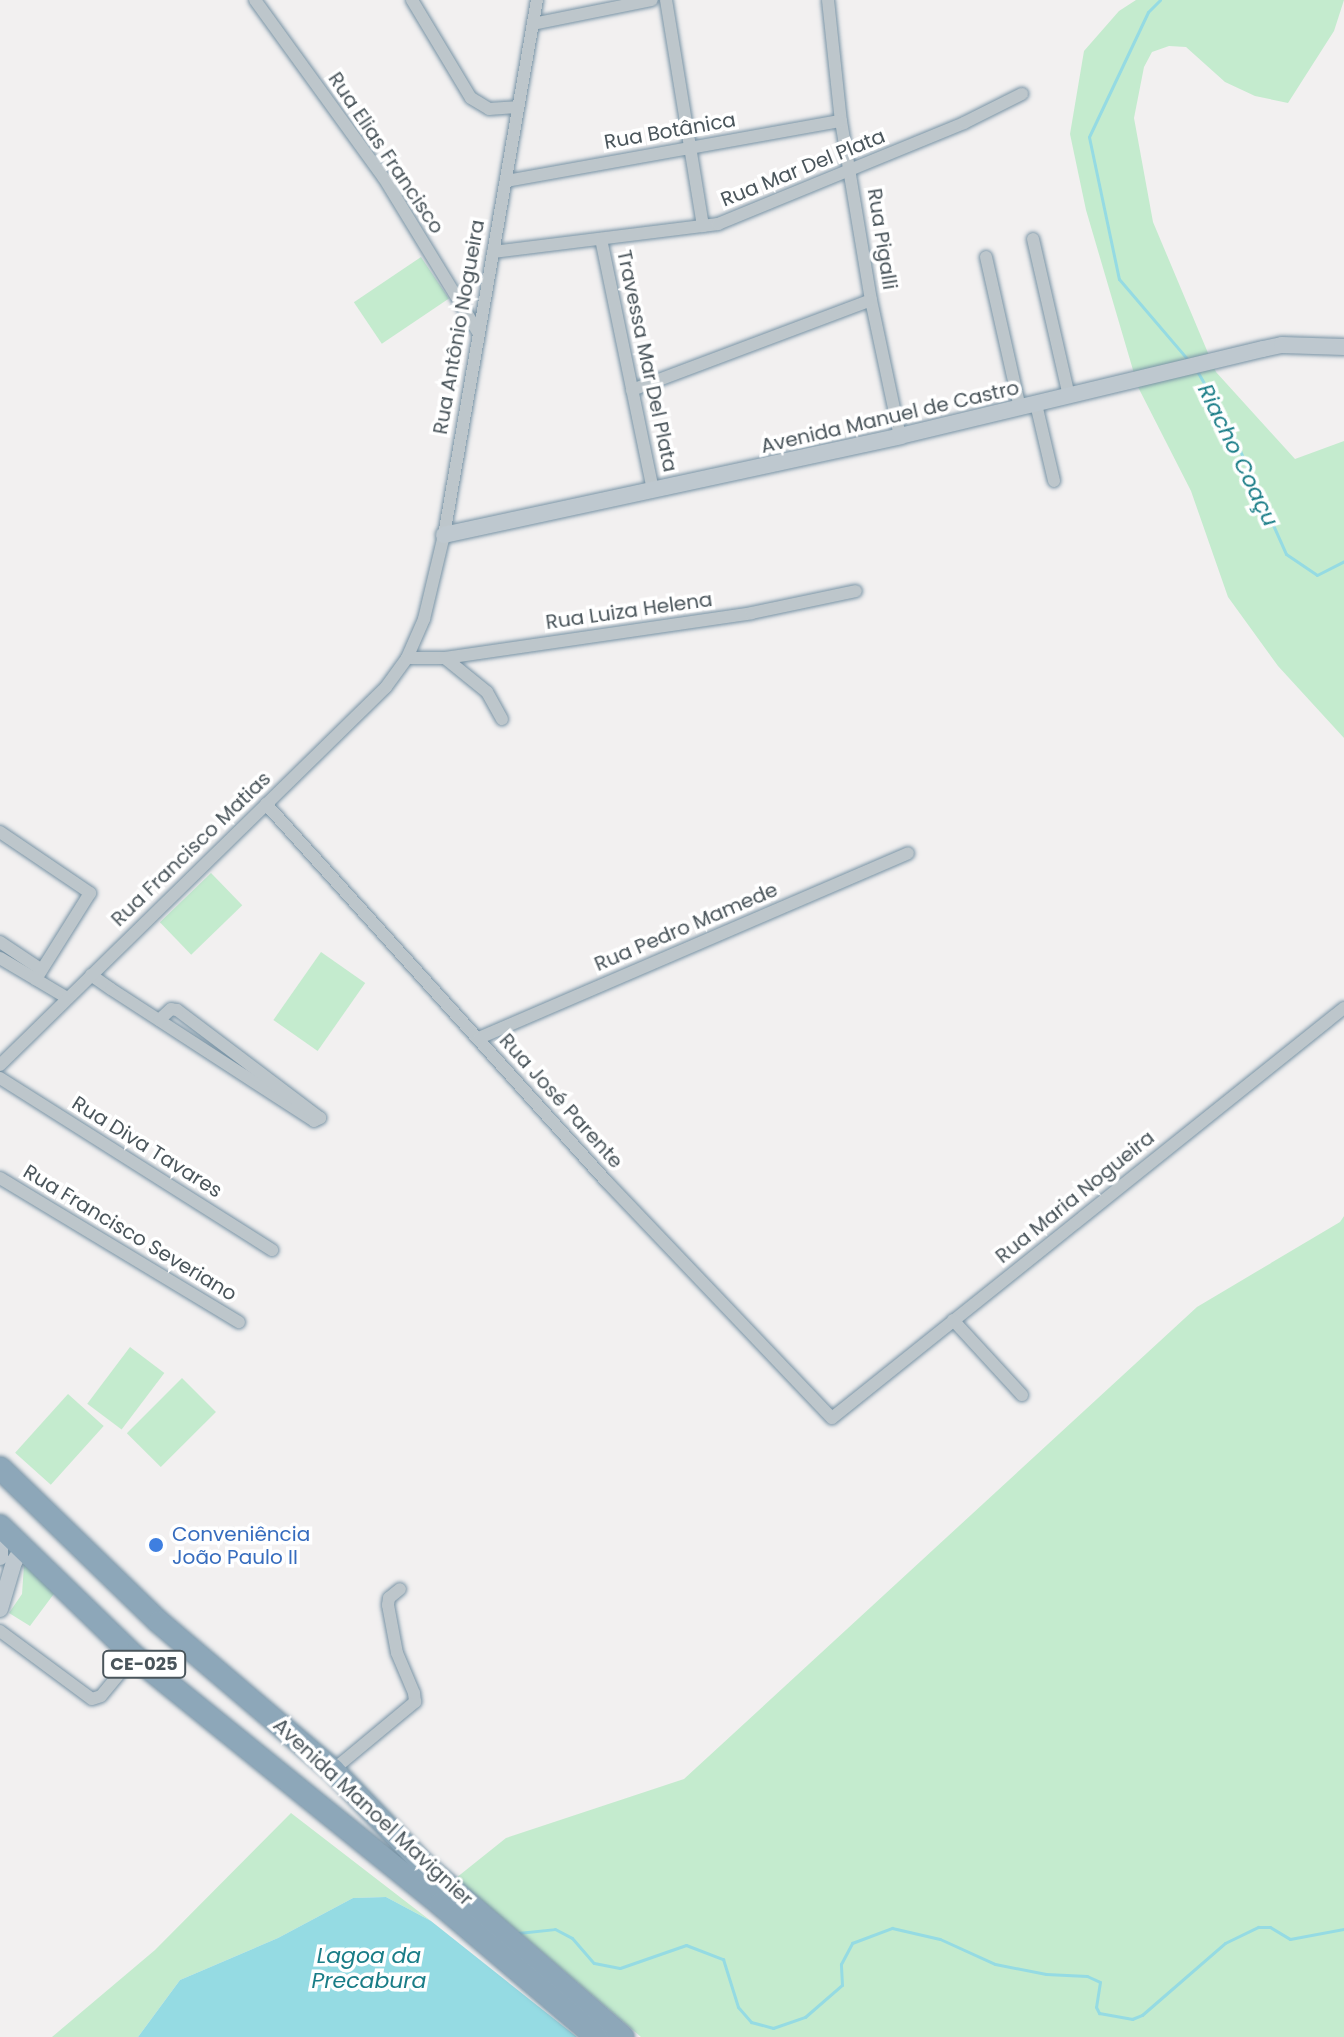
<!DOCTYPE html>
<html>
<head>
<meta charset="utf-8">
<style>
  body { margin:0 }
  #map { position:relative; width:1344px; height:2037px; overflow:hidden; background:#f2f0f0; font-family:Poppins,sans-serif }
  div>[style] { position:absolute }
  .green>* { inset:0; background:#c4ebce; transform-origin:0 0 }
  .water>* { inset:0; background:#95dbe3 }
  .stream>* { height:3px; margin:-1.5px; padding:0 1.5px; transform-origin:1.5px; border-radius:1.5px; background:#95dbe3 }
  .roads { filter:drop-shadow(0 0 2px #7893a5) drop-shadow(0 0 2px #7893a5) }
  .street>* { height:12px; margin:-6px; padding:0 6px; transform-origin:6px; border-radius:6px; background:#bdc6cb }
  .secondary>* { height:16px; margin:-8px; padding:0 8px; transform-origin:8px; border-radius:8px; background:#bec8cf }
  .highway>* { height:22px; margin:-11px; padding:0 11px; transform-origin:11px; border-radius:11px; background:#8da7b9 }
  .dots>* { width:22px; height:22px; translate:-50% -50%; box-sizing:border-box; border:4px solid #fff; border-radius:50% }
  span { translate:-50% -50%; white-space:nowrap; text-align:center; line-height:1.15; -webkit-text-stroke:7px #fff; paint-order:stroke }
  .shield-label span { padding:2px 6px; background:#fff; border:2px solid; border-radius:6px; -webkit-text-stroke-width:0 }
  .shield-label { font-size:18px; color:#4a555b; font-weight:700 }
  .street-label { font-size:20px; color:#4a555b }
  .shop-label { font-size:20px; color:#366cbe }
  .left { translate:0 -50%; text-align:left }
  .water-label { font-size:22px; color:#1a7d87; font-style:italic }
</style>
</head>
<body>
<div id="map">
  <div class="green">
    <i style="clip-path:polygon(1136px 0,1344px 0,1334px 31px,1288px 103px,1255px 96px,1225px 82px,1186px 47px,1169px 46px,1152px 52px,1144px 67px,1134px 118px,1153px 222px,1216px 372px,1295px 459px,1344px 441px,1344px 738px,1278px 666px,1228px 597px,1191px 491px,1138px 387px,1086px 210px,1070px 134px,1084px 51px,1119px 11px)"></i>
    <i style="left:421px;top:257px;width:50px;height:81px;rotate:56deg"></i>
    <i style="left:211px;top:873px;width:45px;height:71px;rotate:46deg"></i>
    <i style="left:321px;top:952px;width:54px;height:83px;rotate:35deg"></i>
    <i style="clip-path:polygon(1344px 1216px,1344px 2037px,641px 2037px,456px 1878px,506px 1838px,684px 1779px,1197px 1307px,1340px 1222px)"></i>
    <i style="left:130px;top:1347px;width:43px;height:71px;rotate:37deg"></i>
    <i style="left:182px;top:1378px;width:48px;height:78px;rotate:45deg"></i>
    <i style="left:68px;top:1394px;width:48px;height:79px;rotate:42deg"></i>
    <i style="clip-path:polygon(24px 1565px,31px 1566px,56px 1591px,30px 1626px,9px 1613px,22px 1594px)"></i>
    <i style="clip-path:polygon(291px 1813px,431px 1921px,386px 1897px,353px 1898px,278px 1938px,180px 1980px,138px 2037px,52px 2037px,155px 1950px)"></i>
  </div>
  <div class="water">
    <i style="clip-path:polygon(386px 1897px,431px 1921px,577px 2037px,138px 2037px,180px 1980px,278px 1938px,353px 1898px)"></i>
  </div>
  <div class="stream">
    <i style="left:1160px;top:0;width:17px;rotate:135deg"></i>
    <i style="left:1148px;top:12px;width:138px;rotate:115.3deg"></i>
    <i style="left:1089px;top:137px;width:145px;rotate:78.1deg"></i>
    <i style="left:1119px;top:279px;width:109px;rotate:49.5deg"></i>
    <i style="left:1197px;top:371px;width:64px;rotate:59.8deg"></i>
    <i style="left:1229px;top:426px;width:140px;rotate:66deg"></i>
    <i style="left:1286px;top:554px;width:37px;rotate:34deg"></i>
    <i style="left:1317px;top:575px;width:30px;rotate:-27deg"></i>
    <i style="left:518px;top:1933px;width:37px;rotate:-6deg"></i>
    <i style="left:555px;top:1929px;width:19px;rotate:28deg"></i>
    <i style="left:572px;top:1938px;width:33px;rotate:49deg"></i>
    <i style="left:594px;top:1963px;width:26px;rotate:11deg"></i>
    <i style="left:620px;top:1968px;width:70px;rotate:-19.2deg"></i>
    <i style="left:686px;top:1945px;width:40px;rotate:21deg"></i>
    <i style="left:723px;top:1959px;width:50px;rotate:72.6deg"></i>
    <i style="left:738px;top:2007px;width:20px;rotate:49deg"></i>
    <i style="left:751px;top:2022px;width:23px;rotate:15deg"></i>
    <i style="left:773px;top:2028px;width:34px;rotate:-19deg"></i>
    <i style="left:805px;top:2017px;width:49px;rotate:-40.9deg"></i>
    <i style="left:842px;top:1985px;width:21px;rotate:-93deg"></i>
    <i style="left:841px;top:1964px;width:24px;rotate:-62deg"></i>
    <i style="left:852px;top:1943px;width:43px;rotate:-20.6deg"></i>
    <i style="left:892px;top:1928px;width:49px;rotate:12.9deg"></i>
    <i style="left:940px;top:1939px;width:60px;rotate:24.4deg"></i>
    <i style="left:995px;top:1964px;width:52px;rotate:11.1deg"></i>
    <i style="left:1046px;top:1974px;width:41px;rotate:2.8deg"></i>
    <i style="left:1087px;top:1976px;width:14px;rotate:25deg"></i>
    <i style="left:1100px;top:1982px;width:25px;rotate:99deg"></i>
    <i style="left:1096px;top:2007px;width:7px;rotate:63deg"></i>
    <i style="left:1099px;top:2013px;width:34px;rotate:10deg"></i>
    <i style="left:1132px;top:2019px;width:11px;rotate:-22deg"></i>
    <i style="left:1142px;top:2015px;width:110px;rotate:-40.9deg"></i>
    <i style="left:1225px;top:1943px;width:37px;rotate:-26deg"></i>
    <i style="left:1258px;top:1927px;width:12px"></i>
    <i style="left:1270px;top:1927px;width:23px;rotate:31deg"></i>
    <i style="left:1290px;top:1939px;width:55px;rotate:-10.5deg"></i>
  </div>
  <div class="roads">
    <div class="street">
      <i style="left:255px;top:0;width:220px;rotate:54.1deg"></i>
      <i style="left:384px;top:178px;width:180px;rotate:58.6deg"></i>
      <i style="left:412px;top:0;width:114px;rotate:59deg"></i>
      <i style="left:471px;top:98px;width:21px;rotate:31deg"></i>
      <i style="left:489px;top:109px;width:27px;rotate:-4deg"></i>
      <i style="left:666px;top:0;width:229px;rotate:80.7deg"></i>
      <i style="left:828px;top:0;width:122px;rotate:83.9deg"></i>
      <i style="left:841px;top:121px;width:181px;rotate:80.5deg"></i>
      <i style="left:871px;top:300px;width:139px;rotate:78deg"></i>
      <i style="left:533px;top:24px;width:121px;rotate:-11.4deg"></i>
      <i style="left:506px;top:181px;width:340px;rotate:-10.2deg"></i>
      <i style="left:601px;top:239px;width:256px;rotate:78.3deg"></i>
      <i style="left:1033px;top:239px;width:161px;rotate:77.1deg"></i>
      <i style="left:493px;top:252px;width:227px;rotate:-7.1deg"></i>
      <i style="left:718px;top:224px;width:266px;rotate:-22.3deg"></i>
      <i style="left:964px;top:123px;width:65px;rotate:-26.6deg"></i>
      <i style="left:986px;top:257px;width:155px;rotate:77.3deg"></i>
      <i style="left:632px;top:390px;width:255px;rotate:-20.6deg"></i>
      <i style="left:1036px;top:404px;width:79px;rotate:76.8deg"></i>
      <i style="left:407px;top:658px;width:38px"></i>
      <i style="left:445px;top:658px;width:310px;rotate:-8.3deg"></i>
      <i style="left:752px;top:613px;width:106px;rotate:-11.9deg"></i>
      <i style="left:445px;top:658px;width:54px;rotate:39deg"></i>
      <i style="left:487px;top:692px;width:31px;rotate:61deg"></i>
      <i style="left:266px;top:804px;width:509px;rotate:47.95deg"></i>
      <i style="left:607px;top:1182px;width:326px;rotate:46.4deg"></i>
      <i style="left:832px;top:1418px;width:656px;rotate:-38.69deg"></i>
      <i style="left:0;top:832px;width:109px;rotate:34.1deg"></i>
      <i style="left:90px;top:893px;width:102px;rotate:122.1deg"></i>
      <i style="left:0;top:942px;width:50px;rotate:33.7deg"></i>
      <i style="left:0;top:958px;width:78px;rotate:30.8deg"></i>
      <i style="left:91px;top:975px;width:24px;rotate:35deg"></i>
      <i style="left:111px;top:989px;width:242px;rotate:33deg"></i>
      <i style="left:314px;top:1121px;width:7px;rotate:-27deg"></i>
      <i style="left:320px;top:1118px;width:179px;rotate:-142.9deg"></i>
      <i style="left:177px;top:1010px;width:6px;rotate:-171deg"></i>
      <i style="left:171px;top:1009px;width:16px;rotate:137deg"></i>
      <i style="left:479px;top:1038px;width:467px;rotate:-23.3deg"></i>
      <i style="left:0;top:1065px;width:540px;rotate:-44.4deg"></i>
      <i style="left:386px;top:687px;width:36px;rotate:-54deg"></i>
      <i style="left:407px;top:658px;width:43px;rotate:-66.4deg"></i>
      <i style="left:424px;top:619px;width:86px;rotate:-76.6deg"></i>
      <i style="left:444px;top:535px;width:543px;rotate:-80.14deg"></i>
      <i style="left:0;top:1078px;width:322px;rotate:32.3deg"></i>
      <i style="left:0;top:1178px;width:279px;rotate:31.1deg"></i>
      <i style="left:953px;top:1320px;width:102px;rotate:47.4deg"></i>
      <i style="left:0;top:1631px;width:114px;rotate:36.5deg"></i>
      <i style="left:92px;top:1699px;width:9px;rotate:-18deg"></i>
      <i style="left:101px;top:1696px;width:52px;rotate:-50.5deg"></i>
      <i style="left:333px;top:1770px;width:107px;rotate:-39.7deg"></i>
      <i style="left:415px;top:1702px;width:9px;rotate:-96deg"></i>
      <i style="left:414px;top:1693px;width:43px;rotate:-113deg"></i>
      <i style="left:397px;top:1653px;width:49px;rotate:-100.6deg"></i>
      <i style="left:388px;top:1605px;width:7px;rotate:-82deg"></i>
      <i style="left:389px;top:1598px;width:14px;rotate:-39deg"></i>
    </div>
    <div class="secondary">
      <i style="left:444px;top:535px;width:467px;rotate:-12.2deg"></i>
      <i style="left:900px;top:436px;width:373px;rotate:-13.5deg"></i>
      <i style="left:1263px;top:349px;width:19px;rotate:-12deg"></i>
      <i style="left:1282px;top:345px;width:62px;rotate:1.8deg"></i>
      <i style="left:0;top:1528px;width:29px;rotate:90deg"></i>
      <i style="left:0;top:1609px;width:49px;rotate:-73.4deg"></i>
      <i style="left:14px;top:1562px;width:15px;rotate:-58deg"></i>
    </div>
    <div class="highway">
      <i style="left:0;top:1468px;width:221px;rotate:44.1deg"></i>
      <i style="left:159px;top:1622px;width:228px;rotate:40.4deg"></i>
      <i style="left:333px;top:1770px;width:130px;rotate:46.2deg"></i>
      <i style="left:423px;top:1864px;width:264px;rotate:40.9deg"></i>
      <i style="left:0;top:1526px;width:187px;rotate:44.1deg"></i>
      <i style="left:134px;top:1656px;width:394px;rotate:39deg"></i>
      <i style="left:440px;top:1904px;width:205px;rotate:40.4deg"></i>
    </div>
  </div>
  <div class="dots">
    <i style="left:156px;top:1545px;background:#3f7fe0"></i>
  </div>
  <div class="shield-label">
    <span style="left:144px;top:1664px">CE-025</span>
  </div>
  <div class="street-label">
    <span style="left:670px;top:131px;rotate:-10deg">Rua Botânica</span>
    <span style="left:386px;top:153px;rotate:56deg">Rua Elias Francisco</span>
    <span style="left:803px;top:168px;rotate:-22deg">Rua Mar Del Plata</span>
    <span style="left:882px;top:239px;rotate:81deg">Rua Pigalli</span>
    <span style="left:459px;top:327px;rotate:-80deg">Rua Antônio Nogueira</span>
    <span style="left:647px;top:361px;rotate:78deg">Travessa Mar Del Plata</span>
    <span style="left:890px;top:417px;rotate:-13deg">Avenida Manuel de Castro</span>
    <span style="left:629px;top:611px;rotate:-8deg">Rua Luiza Helena</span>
    <span style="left:191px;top:849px;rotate:-44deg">Rua Francisco Matias</span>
    <span style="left:686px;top:927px;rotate:-23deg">Rua Pedro Mamede</span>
    <span style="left:561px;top:1101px;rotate:48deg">Rua José Parente</span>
    <span style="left:147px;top:1147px;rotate:32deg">Rua Diva Tavares</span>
    <span style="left:1075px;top:1197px;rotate:-39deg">Rua Maria Nogueira</span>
    <span style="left:130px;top:1233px;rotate:31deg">Rua Francisco Severiano</span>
    <span style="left:373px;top:1812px;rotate:43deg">Avenida Manoel Mavignier</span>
  </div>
  <div class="shop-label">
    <span class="left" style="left:172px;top:1546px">Conveniência<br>João Paulo II</span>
  </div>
  <div class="water-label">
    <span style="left:1238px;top:455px;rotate:64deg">Riacho Coaçu</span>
    <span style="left:369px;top:1968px">Lagoa da<br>Precabura</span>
  </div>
</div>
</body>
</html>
